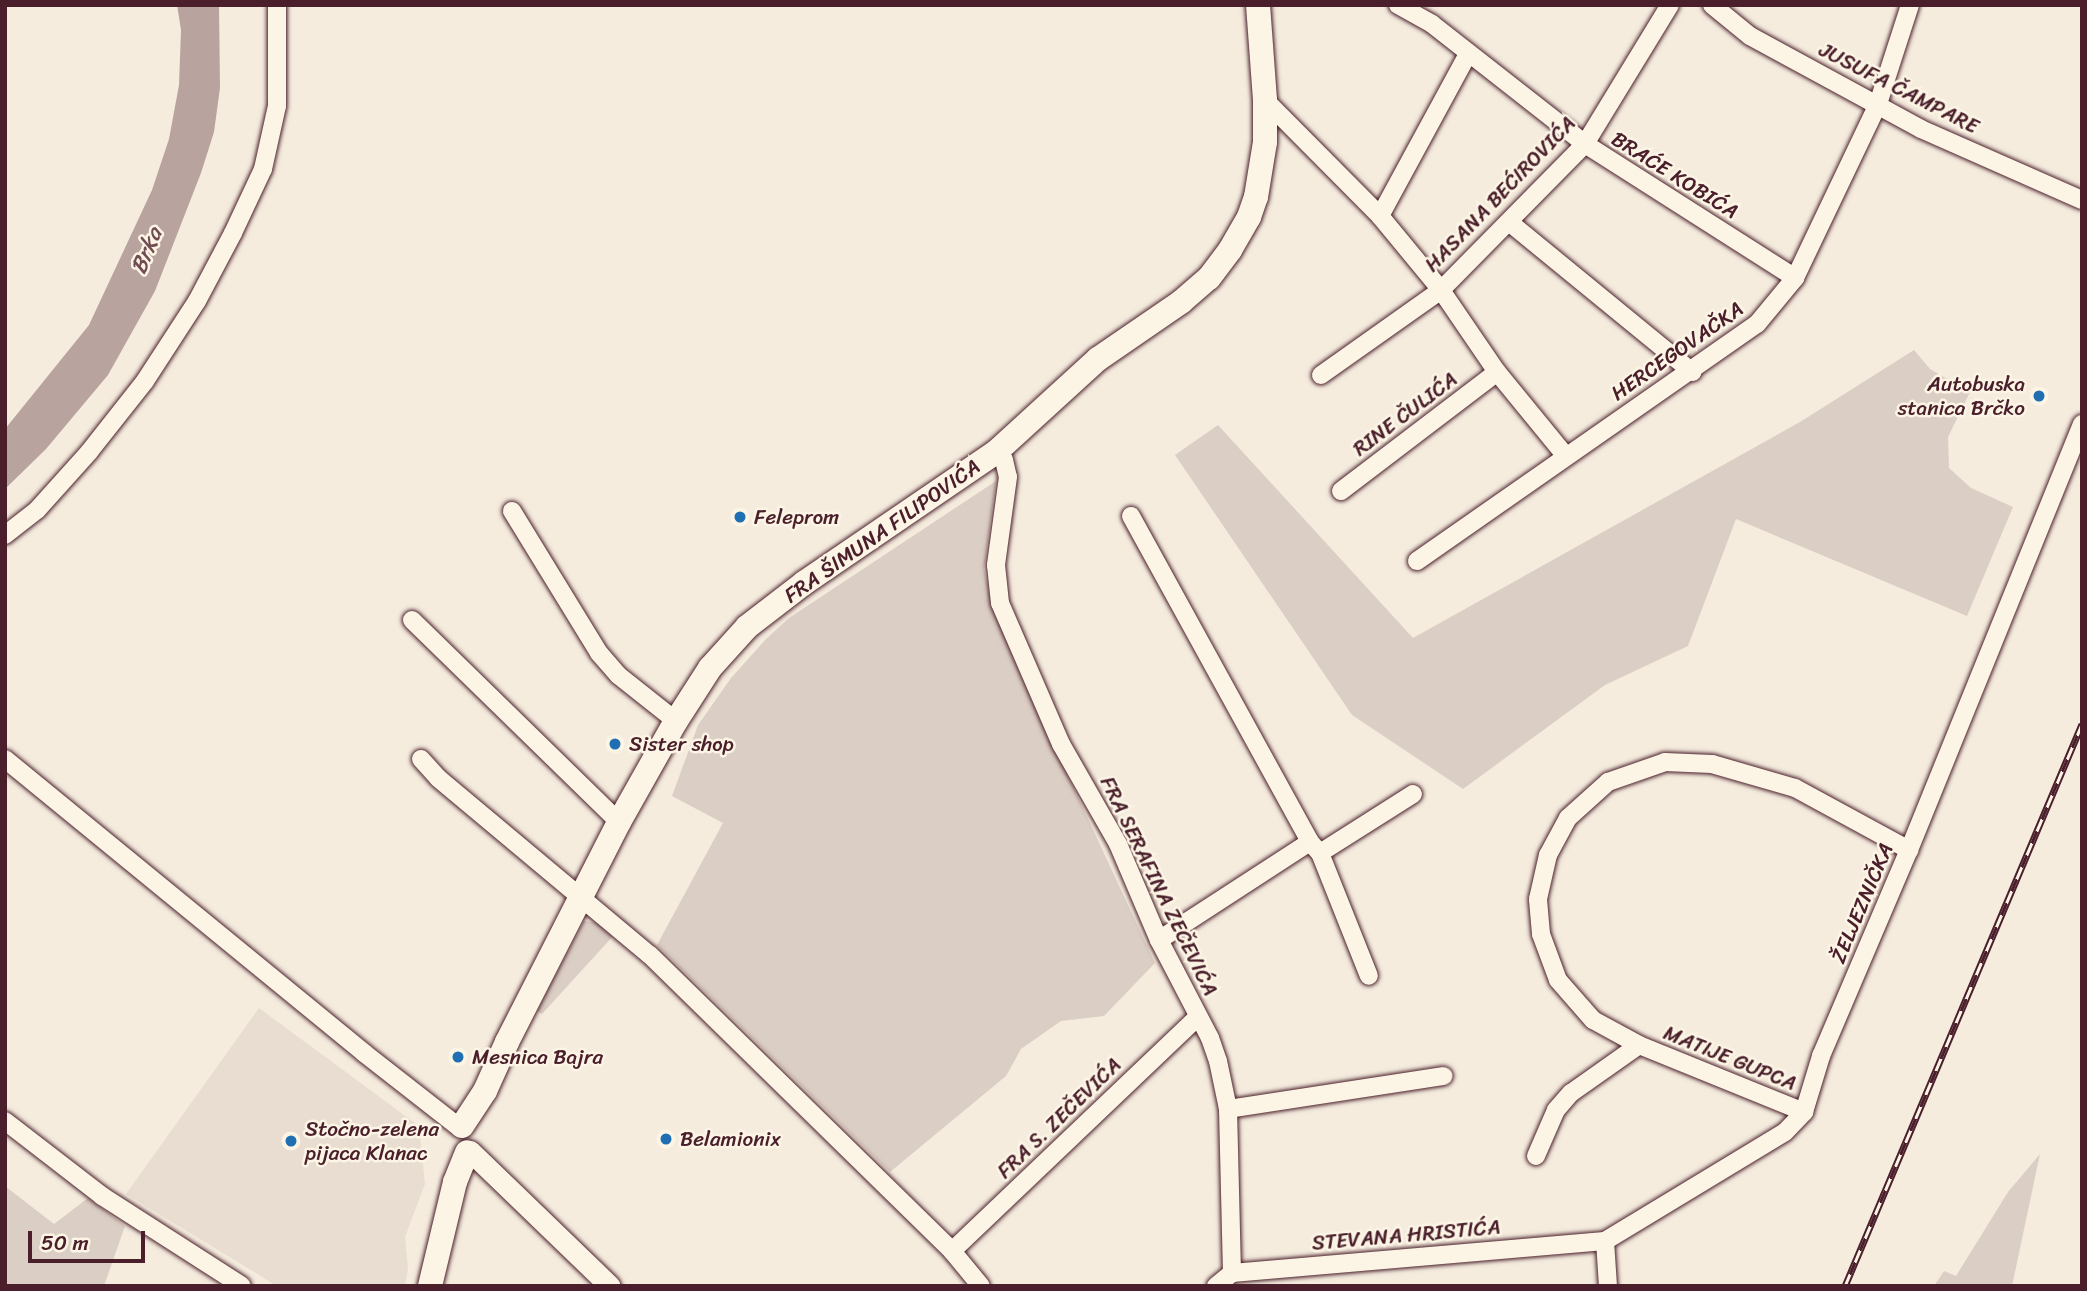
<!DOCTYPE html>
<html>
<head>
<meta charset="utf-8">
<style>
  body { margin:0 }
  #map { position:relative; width:2087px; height:1291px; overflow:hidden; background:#f5ecde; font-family:Sriracha,sans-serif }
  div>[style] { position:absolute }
  .built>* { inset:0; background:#e8ddd0 }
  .green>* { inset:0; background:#dbcec4 }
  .water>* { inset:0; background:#b8a39e }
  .roads { filter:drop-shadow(0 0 2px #4a1f2b) drop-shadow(0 0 2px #4a1f2b) }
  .minor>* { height:18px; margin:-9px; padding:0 9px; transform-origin:9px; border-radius:9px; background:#fcf5e5 }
  .tertiary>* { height:21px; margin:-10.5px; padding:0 10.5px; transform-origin:10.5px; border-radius:10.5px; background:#fcf5e5 }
  .secondary>* { height:24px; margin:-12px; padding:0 12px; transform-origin:12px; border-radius:12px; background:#fcf5e5 }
  .rail>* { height:7px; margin-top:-3.5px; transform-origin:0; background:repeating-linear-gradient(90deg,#fcf5e5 0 13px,#4a1f2b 0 26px); box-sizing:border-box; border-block:2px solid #4a1f2b }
  .dots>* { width:19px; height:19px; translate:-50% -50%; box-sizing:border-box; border:4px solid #fcf5e5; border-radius:50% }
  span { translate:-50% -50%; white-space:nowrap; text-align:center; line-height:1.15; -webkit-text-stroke:5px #fcf5e5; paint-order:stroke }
  .street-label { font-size:21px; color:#4a1f2b }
  .poi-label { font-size:21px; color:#4a1f2b }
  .right { translate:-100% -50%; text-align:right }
  .left { translate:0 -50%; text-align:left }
  .water-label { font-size:23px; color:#704d53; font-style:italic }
  .frame { position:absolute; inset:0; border:7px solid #4a1f2b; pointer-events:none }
  .scale { position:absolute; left:28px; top:1231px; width:117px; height:32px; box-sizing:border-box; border:4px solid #4a1f2b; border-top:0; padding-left:9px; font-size:21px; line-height:24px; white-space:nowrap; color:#4a1f2b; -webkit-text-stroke:5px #fcf5e5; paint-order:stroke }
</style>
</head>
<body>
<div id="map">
  <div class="built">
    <i style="clip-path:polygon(259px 1008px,419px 1126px,425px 1184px,405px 1237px,408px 1268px,405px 1286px,277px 1286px,126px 1194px)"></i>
  </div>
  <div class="green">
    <i style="clip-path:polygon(1914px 350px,1930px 369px,1970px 392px,1948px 437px,1949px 468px,1971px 488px,2013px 507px,1967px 616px,1736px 519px,1688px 646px,1605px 685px,1463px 789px,1352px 715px,1175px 455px,1218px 425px,1413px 638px,1800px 422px)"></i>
    <i style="clip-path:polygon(996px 481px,984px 569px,990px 597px,1021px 675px,1155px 963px,1104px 1016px,1061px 1021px,1021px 1049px,1006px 1076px,890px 1172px,657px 945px,723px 823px,672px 796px,698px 725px,731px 678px,766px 639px,789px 618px)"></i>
    <i style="clip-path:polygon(584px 921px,599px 923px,614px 935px,542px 1014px,537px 1011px)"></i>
    <i style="clip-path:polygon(2040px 1154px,2012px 1286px,1934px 1286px,1944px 1271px,1956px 1276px,2008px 1192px)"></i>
    <i style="clip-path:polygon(5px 1186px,54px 1224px,88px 1198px,125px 1226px,104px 1286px,5px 1286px)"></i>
  </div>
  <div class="water">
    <i style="clip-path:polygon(177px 5px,219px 5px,220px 88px,214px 132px,201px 173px,155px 291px,108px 375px,46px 449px,5px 489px,5px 429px,89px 325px,152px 190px,169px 139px,179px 85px,181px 30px)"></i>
  </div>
  <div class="roads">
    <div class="minor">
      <i style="left:1398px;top:5px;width:39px;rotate:29deg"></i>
      <i style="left:1432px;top:24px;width:194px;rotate:38.1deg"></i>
      <i style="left:1585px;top:144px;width:249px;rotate:32.5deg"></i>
      <i style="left:1712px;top:5px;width:49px;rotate:39.2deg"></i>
      <i style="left:1750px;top:36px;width:195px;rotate:28.5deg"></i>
      <i style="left:1921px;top:129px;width:176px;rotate:23.8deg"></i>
      <i style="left:1265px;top:100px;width:163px;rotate:45.2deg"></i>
      <i style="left:1380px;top:216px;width:96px;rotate:50.5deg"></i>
      <i style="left:1441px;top:290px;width:99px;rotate:55.7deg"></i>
      <i style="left:1497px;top:372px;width:107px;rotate:50.7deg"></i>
      <i style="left:1380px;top:216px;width:184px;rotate:-61.5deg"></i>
      <i style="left:1509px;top:222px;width:237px;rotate:39.3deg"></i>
      <i style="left:1321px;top:375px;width:147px;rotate:-35.3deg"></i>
      <i style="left:1441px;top:290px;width:205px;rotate:-45.4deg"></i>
      <i style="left:1585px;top:144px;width:163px;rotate:-58.6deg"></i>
      <i style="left:996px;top:452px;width:11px;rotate:45deg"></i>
      <i style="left:1004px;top:460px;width:17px;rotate:77deg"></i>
      <i style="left:1008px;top:477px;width:89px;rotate:97.8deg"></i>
      <i style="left:996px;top:565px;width:38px;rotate:84deg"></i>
      <i style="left:1000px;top:603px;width:154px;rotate:66.6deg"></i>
      <i style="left:1061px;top:744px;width:115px;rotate:60.3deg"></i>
      <i style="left:1118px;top:844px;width:104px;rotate:66.9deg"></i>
      <i style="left:1159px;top:940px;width:110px;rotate:62.5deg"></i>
      <i style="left:1210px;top:1038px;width:24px;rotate:71deg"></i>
      <i style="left:1218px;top:1061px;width:49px;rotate:78.2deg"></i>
      <i style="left:1228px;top:1109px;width:164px;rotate:88.6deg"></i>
      <i style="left:1341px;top:491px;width:196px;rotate:-37.3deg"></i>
      <i style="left:512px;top:511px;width:167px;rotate:58.5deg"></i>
      <i style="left:599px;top:653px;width:29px;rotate:49deg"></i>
      <i style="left:618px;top:675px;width:74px;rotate:38.4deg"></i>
      <i style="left:1131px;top:516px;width:372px;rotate:61.2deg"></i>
      <i style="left:1310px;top:842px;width:15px;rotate:48deg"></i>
      <i style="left:1320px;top:853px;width:132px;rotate:68.3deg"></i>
      <i style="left:5px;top:535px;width:41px;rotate:-38deg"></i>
      <i style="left:37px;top:510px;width:78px;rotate:-48.1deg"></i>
      <i style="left:89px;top:452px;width:90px;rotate:-51.7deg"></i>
      <i style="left:145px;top:381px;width:95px;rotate:-57deg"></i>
      <i style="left:197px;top:301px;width:77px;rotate:-62.1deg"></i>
      <i style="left:233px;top:233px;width:71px;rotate:-64.9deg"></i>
      <i style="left:263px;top:169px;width:65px;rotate:-77.5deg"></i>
      <i style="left:277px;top:106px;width:101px;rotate:-90deg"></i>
      <i style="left:1417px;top:561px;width:414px;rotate:-34.9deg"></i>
      <i style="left:1757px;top:324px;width:60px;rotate:-50.4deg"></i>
      <i style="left:1795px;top:278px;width:193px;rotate:-64.5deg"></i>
      <i style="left:1878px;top:104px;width:104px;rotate:-72.1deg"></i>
      <i style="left:412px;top:620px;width:289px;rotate:44.3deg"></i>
      <i style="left:5px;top:759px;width:464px;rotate:39.3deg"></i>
      <i style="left:364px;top:1053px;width:122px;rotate:38deg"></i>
      <i style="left:421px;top:759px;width:25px;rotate:48deg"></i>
      <i style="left:438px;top:778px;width:276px;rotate:39.9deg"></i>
      <i style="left:650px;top:955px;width:423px;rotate:44.4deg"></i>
      <i style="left:952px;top:1251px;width:45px;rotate:50.4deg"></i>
      <i style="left:1320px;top:853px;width:110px;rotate:-32.4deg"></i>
      <i style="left:1159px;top:940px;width:180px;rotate:-33deg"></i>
      <i style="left:1228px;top:1109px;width:218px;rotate:-8.7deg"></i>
      <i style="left:1804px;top:1112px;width:178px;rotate:-157.9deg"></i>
      <i style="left:1639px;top:1045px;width:52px;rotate:-151.5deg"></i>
      <i style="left:1593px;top:1020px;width:53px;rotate:-131.2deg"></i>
      <i style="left:1558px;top:980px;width:49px;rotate:-110.3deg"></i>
      <i style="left:1541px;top:934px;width:35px;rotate:-95deg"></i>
      <i style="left:1538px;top:899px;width:45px;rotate:-77.2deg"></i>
      <i style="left:1548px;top:855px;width:42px;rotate:-61.6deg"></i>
      <i style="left:1568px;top:818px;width:54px;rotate:-42deg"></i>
      <i style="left:1608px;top:782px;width:60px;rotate:-19.3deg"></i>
      <i style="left:1665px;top:762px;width:47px;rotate:2.4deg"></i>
      <i style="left:1712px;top:764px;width:86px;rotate:16.1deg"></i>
      <i style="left:1795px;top:788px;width:130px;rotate:28.5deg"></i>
      <i style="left:5px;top:1121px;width:123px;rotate:37.7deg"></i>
      <i style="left:102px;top:1196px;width:166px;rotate:32.7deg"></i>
      <i style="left:1536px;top:1156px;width:50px;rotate:-66.5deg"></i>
      <i style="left:1556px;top:1110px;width:23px;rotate:-49deg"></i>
      <i style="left:1571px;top:1093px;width:83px;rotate:-35.2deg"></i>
      <i style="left:1605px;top:1241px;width:45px;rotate:86.2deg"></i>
      <i style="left:952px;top:1251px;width:340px;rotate:-43.6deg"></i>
      <i style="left:1216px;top:1286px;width:21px;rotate:-39deg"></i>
      <i style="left:1232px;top:1273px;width:374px;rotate:-4.9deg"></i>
      <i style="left:1605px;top:1241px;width:210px;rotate:-31.2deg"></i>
      <i style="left:1785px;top:1132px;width:28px;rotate:-46deg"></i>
      <i style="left:1804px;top:1112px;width:59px;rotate:-73.1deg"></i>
      <i style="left:1821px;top:1056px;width:224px;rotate:-66.9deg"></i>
      <i style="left:1909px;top:850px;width:460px;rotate:-67.9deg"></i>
    </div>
    <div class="tertiary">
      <i style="left:470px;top:1151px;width:194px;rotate:44deg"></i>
    </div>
    <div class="secondary">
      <i style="left:462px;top:1126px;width:42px;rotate:-56.7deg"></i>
      <i style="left:485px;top:1091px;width:54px;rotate:-65.8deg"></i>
      <i style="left:507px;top:1042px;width:247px;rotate:-63deg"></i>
      <i style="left:619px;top:822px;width:116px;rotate:-60.6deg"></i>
      <i style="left:676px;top:721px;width:63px;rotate:-57.3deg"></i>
      <i style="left:710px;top:668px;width:55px;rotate:-47.9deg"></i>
      <i style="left:747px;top:627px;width:72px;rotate:-37.7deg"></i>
      <i style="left:804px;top:583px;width:232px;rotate:-34.3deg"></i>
      <i style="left:996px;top:452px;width:138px;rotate:-42.4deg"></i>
      <i style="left:1098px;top:359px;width:101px;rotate:-34.5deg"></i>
      <i style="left:1181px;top:302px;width:37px;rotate:-41deg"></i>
      <i style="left:1209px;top:278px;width:35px;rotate:-53deg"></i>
      <i style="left:1230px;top:250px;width:38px;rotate:-60deg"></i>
      <i style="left:1249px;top:217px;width:21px;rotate:-71deg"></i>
      <i style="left:1256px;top:197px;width:56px;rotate:-80.7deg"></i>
      <i style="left:1265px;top:142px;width:42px;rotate:-90deg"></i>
      <i style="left:1265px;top:100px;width:95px;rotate:-94.2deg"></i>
      <i style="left:430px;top:1286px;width:107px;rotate:-76.5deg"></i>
      <i style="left:455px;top:1182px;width:32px;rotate:-68deg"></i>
    </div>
  </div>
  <div class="rail">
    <i style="left:1845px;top:1286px;width:610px;rotate:-67.13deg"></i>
  </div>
  <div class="dots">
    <i style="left:2039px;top:396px;background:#1f6fb2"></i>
    <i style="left:740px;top:517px;background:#1f6fb2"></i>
    <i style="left:615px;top:744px;background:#1f6fb2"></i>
    <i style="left:458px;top:1057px;background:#1f6fb2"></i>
    <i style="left:666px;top:1139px;background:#1f6fb2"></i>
    <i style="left:291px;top:1141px;background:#1f6fb2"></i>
  </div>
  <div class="street-label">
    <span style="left:1899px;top:88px;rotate:27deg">JUSUFA ČAMPARE</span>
    <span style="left:1675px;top:175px;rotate:32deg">BRAĆE KOBIĆA</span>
    <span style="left:1500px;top:194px;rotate:-46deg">HASANA BEĆIROVIĆA</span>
    <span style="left:1677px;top:351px;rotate:-35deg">HERCEGOVAČKA</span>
    <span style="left:1405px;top:414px;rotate:-37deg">RINE ČULIĆA</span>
    <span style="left:882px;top:531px;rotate:-35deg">FRA ŠIMUNA FILIPOVIĆA</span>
    <span style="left:1159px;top:886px;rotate:64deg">FRA SERAFINA ZEČEVIĆA</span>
    <span style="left:1862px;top:903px;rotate:-67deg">ŽELJEZNIČKA</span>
    <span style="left:1730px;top:1058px;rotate:22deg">MATIJE GUPCA</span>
    <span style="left:1059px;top:1118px;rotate:-44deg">FRA S. ZEČEVIĆA</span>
    <span style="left:1406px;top:1235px;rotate:-5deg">STEVANA HRISTIĆA</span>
  </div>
  <div class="poi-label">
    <span class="right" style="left:2025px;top:396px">Autobuska<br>stanica Brčko</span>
    <span class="left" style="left:754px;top:517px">Feleprom</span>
    <span class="left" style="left:629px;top:744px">Sister shop</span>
    <span class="left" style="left:472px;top:1057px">Mesnica Bajra</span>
    <span class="left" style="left:305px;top:1141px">Stočno-zelena<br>pijaca Klanac</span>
    <span class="left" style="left:680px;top:1139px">Belamionix</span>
  </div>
  <div class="water-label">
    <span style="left:147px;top:251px;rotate:-67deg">Brka</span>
  </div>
  <div class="frame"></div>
  <div class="scale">50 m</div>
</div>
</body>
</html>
